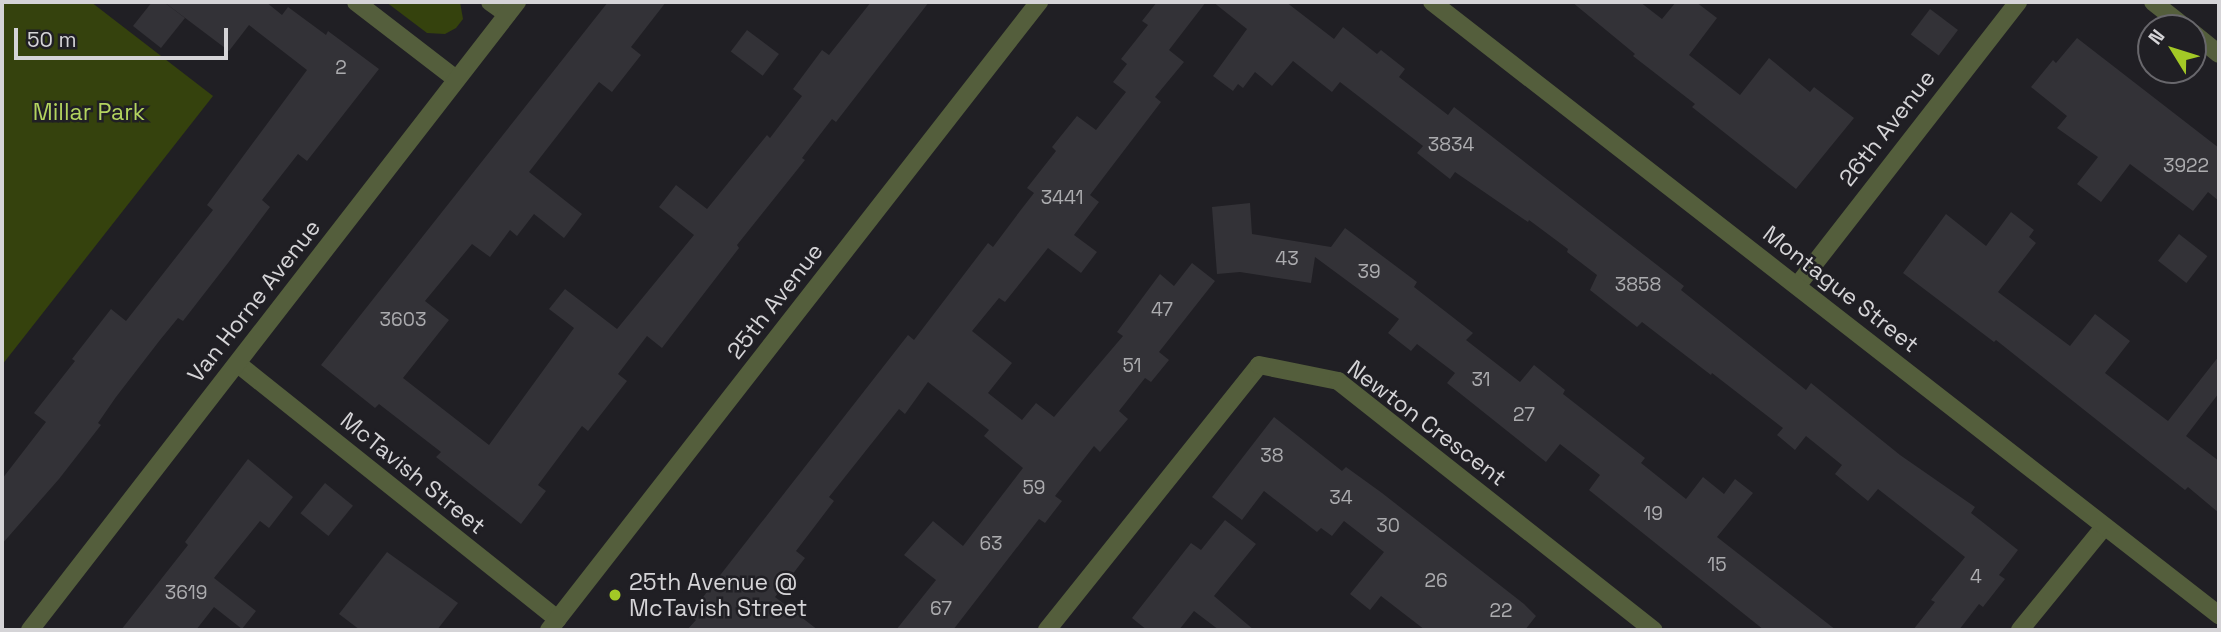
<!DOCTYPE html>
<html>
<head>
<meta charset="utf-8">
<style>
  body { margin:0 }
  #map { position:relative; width:2221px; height:632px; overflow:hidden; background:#201f24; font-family:"Space Grotesk",sans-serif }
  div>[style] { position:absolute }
  .green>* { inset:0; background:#35420d }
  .building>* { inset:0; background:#333237; transform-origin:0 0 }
  .minor>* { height:18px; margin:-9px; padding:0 9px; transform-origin:9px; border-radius:9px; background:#545e3c }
  .tertiary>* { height:18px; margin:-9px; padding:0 9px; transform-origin:9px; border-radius:9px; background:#545e3c }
  .dots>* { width:19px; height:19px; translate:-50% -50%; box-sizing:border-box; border:4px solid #201f24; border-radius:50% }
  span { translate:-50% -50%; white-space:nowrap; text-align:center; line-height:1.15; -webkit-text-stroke:5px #201f24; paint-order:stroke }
  .number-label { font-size:19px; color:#acacaf }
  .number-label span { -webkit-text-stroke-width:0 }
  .park-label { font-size:23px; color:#b3d35f }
  .street-label { font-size:23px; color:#d5d4d7 }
  .poi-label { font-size:23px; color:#d5d4d7 }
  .left { translate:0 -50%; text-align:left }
  .frame { position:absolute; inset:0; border:4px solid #d5d4d7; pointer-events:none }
  .north { position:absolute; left:2137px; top:14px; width:70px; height:70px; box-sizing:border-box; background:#201f24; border:2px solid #68676c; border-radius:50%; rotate:308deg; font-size:19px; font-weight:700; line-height:28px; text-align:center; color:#d5d4d7 }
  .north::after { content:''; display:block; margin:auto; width:24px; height:32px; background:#a3c926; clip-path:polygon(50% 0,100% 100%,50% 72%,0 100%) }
  .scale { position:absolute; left:14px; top:28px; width:214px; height:32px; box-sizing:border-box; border:4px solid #d5d4d7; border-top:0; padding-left:9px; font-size:21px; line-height:24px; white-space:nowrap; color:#d5d4d7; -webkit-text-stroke:5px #201f24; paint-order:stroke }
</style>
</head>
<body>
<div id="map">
  <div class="green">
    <i style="clip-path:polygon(2px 2px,91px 2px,213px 96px,2px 365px)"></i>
    <i style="clip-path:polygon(386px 2px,460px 2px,463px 19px,456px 28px,445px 34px,427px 33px)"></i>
  </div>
  <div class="building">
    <i style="clip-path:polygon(152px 2px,164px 2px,185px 18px,161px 48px,133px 26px)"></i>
    <i style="clip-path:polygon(164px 2px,266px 2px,282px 15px,288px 7px,326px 35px,328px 31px,379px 69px,307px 161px,298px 154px,262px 200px,270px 207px,228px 263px,183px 321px,178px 318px,160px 340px,116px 397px,98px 423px,101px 425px,59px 479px,2px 544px,2px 479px,46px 422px,34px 413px,75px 361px,72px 359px,111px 309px,126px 321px,213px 210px,207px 205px,307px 70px,249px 25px,229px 51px)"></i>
    <i style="clip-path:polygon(608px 2px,666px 2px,631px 47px,641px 55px,612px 92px,599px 82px,529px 172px,582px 214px,564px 238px,534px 214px,517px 236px,510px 230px,490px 257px,472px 244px,425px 301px,449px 320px,403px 378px,489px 445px,574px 328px,549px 309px,565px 289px,617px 329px,694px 235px,659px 207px,676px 185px,707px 209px,767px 135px,770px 138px,802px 96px,793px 89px,822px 50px,829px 55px,871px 2px,929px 2px,836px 122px,832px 119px,802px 158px,805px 160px,737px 245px,739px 248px,662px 348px,647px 336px,618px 374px,627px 381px,588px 431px,582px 426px,538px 485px,546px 491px,521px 524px,436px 457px,441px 452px,379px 404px,375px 408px,321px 365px)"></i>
    <i style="clip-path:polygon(1157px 2px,1206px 2px,1169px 50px,1184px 62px,1155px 97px,1161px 102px,1090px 195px,1099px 202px,1074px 235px,1097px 252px,1081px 273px,1048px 248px,1005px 302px,999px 298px,972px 331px,1012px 363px,988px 393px,1022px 420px,1036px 403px,1054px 417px,1123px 336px,1117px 332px,1160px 274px,1174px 286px,1192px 263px,1215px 281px,1159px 352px,1169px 360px,1151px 382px,1145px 378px,1119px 411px,1128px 419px,1100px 452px,1094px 446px,1055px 496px,1062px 501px,1045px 523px,1039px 519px,953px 630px,896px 630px,936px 580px,904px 555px,933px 521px,963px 546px,1023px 468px,984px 436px,989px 430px,928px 382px,905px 414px,899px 409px,829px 497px,834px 501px,796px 551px,805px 558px,775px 597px,818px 630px,687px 630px,696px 620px,689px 615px,908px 335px,914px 340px,988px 243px,993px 247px,1020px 211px,1034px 193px,1027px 188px,1056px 151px,1052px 147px,1077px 116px,1096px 130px,1126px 92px,1113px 82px,1127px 64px,1121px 59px,1148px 25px,1142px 21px)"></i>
    <i style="clip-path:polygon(1213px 2px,1286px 2px,1334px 39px,1343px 27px,1377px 54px,1381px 50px,1405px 69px,1399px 77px,1448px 115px,1454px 107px,1684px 286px,1681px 290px,1806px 390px,1811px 383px,1900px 455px,1975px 507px,1971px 513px,2018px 550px,1999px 575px,2005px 579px,1983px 607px,1979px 604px,1959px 630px,1913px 630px,1935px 602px,1931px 600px,1965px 557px,1878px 489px,1868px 501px,1835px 474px,1842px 465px,1806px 436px,1795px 450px,1777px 435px,1783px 428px,1712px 373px,1711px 375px,1642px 322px,1637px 327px,1590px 290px,1597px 275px,1567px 252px,1568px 249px,1529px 220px,1528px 222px,1455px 172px,1450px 179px,1417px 153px,1423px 146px,1340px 82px,1332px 92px,1293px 61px,1272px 86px,1255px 72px,1243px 88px,1238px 84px,1233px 91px,1213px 76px,1247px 29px)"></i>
    <i style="clip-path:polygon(1572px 2px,1640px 2px,1662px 19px,1676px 2px,1696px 2px,1717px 18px,1689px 55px,1740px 95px,1769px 58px,1810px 92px,1814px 87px,1854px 118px,1796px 189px,1692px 107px,1695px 104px,1633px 56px,1635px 54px)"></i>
    <i style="left:1930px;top:9px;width:35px;height:32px;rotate:37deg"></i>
    <i style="left:747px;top:30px;width:40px;height:27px;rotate:37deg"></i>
    <i style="clip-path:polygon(2077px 38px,2219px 148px,2219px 201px,2208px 192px,2193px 211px,2130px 164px,2101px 202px,2077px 184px,2098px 157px,2057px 128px,2067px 116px,2031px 87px,2053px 60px,2056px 63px)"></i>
    <i style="clip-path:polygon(1250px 203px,1252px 234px,1331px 247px,1345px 228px,1417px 282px,1414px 287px,1473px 333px,1466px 340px,1520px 382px,1534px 365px,1565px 390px,1563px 394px,1645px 458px,1641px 463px,1686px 499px,1703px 477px,1724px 494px,1735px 479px,1753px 493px,1717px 537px,1836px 630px,1764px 630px,1589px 490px,1600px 475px,1560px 444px,1546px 462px,1447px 383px,1455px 373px,1417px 344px,1411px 351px,1388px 333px,1399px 319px,1315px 257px,1311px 283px,1240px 272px,1217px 274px,1212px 207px)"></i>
    <i style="clip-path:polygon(2011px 212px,2034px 230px,2029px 237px,2036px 243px,1998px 292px,2070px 346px,2095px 314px,2130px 341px,2105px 373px,2168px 421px,2219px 356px,2219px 393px,2186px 436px,2219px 461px,2219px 513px,2188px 487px,2185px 490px,1996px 340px,1994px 342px,1903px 273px,1946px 214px,1986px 246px)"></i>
    <i style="left:2179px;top:234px;width:36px;height:34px;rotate:38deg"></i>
    <i style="clip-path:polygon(1274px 417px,1342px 471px,1346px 467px,1382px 493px,1524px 604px,1536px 616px,1525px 630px,1425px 630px,1381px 596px,1370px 610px,1350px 594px,1384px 552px,1344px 521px,1332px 536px,1321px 528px,1317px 532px,1264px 491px,1242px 520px,1212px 497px)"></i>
    <i style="clip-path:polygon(248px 459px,293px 497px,269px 528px,260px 521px,214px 578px,256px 611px,242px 629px,214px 607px,196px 630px,121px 630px,188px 545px,185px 542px)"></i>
    <i style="left:325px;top:483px;width:36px;height:39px;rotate:39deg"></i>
    <i style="clip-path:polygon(1225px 520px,1256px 544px,1214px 596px,1254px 630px,1219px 630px,1194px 611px,1179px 630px,1147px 630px,1132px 618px,1191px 543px,1201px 550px)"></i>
    <i style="clip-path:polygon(387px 552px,458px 603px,437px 630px,360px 630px,339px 614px)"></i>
  </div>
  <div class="minor">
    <i style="left:356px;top:2px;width:126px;rotate:37.6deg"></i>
    <i style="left:490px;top:2px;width:21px;rotate:35deg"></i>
    <i style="left:2153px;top:2px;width:42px;rotate:38.2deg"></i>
    <i style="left:2193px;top:33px;width:33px;rotate:39deg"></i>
    <i style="left:1797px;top:286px;width:360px;rotate:-52.1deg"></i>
    <i style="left:238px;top:364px;width:409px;rotate:38.6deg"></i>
    <i style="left:30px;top:630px;width:795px;rotate:-52.21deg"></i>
    <i style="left:1047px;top:630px;width:339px;rotate:-51.3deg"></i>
    <i style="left:1259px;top:365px;width:81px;rotate:11.4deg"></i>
    <i style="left:1338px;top:381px;width:402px;rotate:38.3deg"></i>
    <i style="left:2020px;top:630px;width:133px;rotate:-50.8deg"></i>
  </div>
  <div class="tertiary">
    <i style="left:1432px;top:2px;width:998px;rotate:37.92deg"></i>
    <i style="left:549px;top:630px;width:797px;rotate:-52.04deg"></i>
  </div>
  <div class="dots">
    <i style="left:615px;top:595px;background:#a3c926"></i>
  </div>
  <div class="number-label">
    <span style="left:341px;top:68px">2</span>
    <span style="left:1451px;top:145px">3834</span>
    <span style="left:2186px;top:166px">3922</span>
    <span style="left:1062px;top:198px">3441</span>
    <span style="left:1287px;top:259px">43</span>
    <span style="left:1369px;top:272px">39</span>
    <span style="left:1638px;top:285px">3858</span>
    <span style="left:1162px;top:310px">47</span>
    <span style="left:403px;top:320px">3603</span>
    <span style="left:1132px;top:366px">51</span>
    <span style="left:1481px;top:380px">31</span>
    <span style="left:1524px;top:415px">27</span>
    <span style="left:1272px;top:456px">38</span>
    <span style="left:1034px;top:488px">59</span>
    <span style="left:1341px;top:498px">34</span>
    <span style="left:1653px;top:514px">19</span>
    <span style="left:1388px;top:526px">30</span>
    <span style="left:991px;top:544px">63</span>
    <span style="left:1717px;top:565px">15</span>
    <span style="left:1976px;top:577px">4</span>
    <span style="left:1436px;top:581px">26</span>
    <span style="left:186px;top:593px">3619</span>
    <span style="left:941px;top:609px">67</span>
    <span style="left:1501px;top:611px">22</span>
  </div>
  <div class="park-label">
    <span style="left:89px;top:112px">Millar Park</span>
  </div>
  <div class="street-label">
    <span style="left:1887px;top:128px;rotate:-52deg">26th Avenue</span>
    <span style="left:1841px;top:289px;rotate:38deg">Montague Street</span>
    <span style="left:254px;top:301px;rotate:-52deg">Van Horne Avenue</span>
    <span style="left:775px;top:301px;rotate:-52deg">25th Avenue</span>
    <span style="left:1427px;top:423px;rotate:37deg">Newton Crescent</span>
    <span style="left:413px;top:473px;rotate:39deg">McTavish Street</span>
  </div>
  <div class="poi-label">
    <span class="left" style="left:629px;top:595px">25th Avenue @<br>McTavish Street</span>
  </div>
  <div class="frame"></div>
  <div class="north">N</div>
  <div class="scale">50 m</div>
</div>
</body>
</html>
